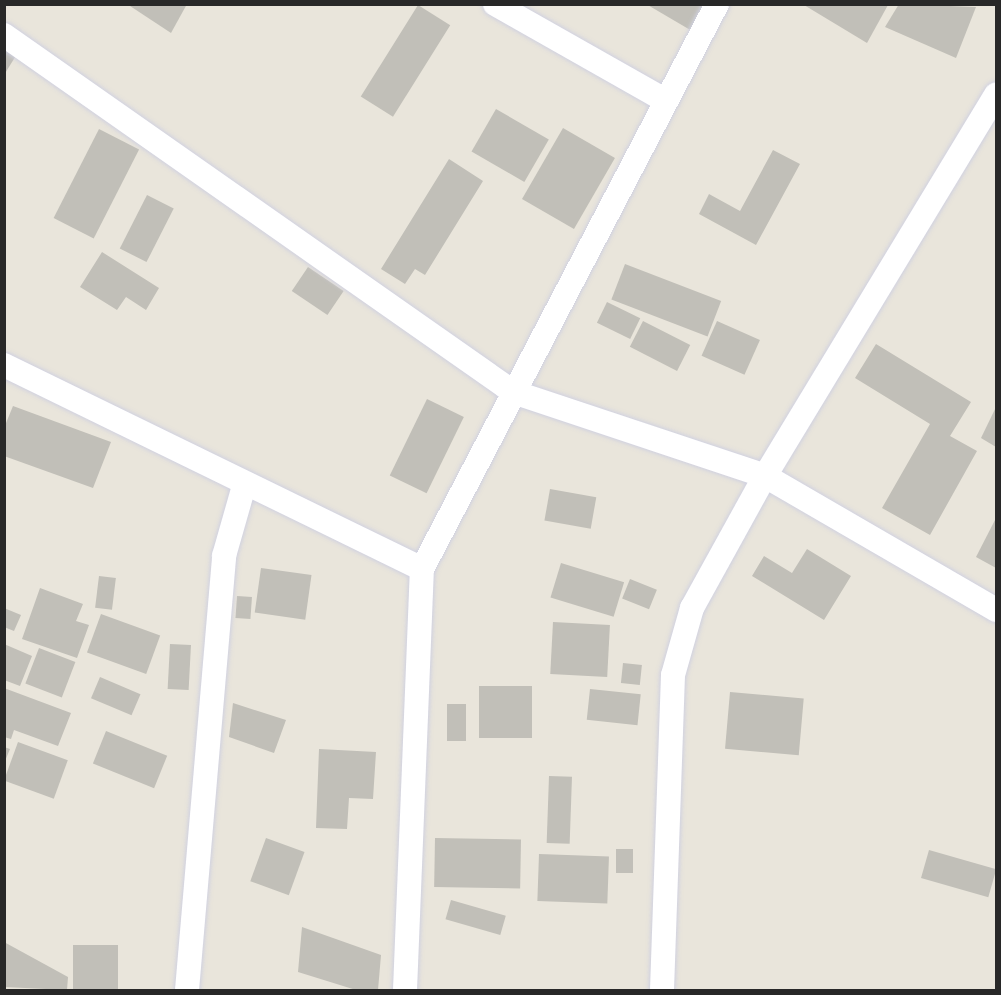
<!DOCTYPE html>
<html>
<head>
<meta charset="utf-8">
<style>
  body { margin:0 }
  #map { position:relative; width:1001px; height:995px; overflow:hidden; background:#e9e5db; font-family:Helvetica,sans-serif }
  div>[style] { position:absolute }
  .building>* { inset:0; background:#c1bfb8; transform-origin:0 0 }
  .roads { filter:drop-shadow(0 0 2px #d0d1e0) drop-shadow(0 0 2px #d0d1e0) }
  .minor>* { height:24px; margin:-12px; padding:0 12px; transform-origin:12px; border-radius:12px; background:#fff }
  span { translate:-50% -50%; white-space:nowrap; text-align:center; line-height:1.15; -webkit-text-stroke:5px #fff; paint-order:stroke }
  .frame { position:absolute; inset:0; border:6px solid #282828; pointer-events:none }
</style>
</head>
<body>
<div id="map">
  <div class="building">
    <i style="clip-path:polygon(127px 4px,187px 4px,171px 33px)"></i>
    <i style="clip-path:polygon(646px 4px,707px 4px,692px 31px)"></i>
    <i style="clip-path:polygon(899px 4px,976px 7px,956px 58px,885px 27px)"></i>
    <i style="left:418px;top:5px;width:38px;height:108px;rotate:32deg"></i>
    <i style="clip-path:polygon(804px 5px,888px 5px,867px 43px)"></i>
    <i style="clip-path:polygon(4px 46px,17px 54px,4px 75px)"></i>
    <i style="left:496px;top:109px;width:61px;height:49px;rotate:30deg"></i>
    <i style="left:563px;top:128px;width:60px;height:82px;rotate:30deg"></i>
    <i style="left:99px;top:129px;width:45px;height:100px;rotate:27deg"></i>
    <i style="clip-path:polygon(773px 150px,800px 164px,756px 245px,699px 214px,709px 194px,740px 211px)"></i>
    <i style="clip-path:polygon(449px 159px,483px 181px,425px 275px,415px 269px,405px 284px,381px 269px)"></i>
    <i style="left:147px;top:195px;width:30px;height:60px;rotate:27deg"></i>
    <i style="clip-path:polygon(102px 252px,159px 288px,146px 310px,126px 297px,117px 310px,80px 287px)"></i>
    <i style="left:625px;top:264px;width:103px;height:38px;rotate:21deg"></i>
    <i style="left:308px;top:267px;width:43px;height:29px;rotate:34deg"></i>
    <i style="left:607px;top:302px;width:37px;height:23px;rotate:26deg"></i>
    <i style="left:643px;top:321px;width:53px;height:29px;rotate:27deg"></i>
    <i style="left:717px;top:321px;width:47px;height:38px;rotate:24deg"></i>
    <i style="clip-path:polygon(876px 344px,971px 402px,950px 436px,977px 451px,930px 535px,882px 508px,930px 424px,855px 378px)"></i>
    <i style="left:427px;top:399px;width:41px;height:85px;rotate:26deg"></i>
    <i style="clip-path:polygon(13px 406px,111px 442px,93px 488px,4px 456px,4px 428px)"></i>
    <i style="clip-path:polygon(996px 407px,996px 447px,981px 438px)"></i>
    <i style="left:550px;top:489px;width:47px;height:32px;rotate:10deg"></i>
    <i style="clip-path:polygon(996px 518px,996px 568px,976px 557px)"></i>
    <i style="clip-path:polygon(807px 549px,851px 576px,824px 620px,752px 576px,764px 556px,792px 573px)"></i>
    <i style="left:561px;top:563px;width:66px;height:36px;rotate:17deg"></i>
    <i style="left:261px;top:568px;width:51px;height:45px;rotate:8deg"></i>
    <i style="left:99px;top:576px;width:17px;height:32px;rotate:7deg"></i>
    <i style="left:630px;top:579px;width:29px;height:21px;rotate:22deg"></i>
    <i style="clip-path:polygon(40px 588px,83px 604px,76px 621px,89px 625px,77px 658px,22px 639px)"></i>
    <i style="left:237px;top:596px;width:15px;height:22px;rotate:4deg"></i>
    <i style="clip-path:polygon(4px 608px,21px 615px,14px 631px,4px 627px)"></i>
    <i style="left:101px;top:614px;width:63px;height:41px;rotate:20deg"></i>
    <i style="left:553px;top:622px;width:57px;height:52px;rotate:3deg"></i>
    <i style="clip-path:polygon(4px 644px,32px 656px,20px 686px,4px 680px)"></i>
    <i style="left:170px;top:644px;width:21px;height:45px;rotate:3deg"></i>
    <i style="left:39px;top:648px;width:39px;height:38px;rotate:21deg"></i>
    <i style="left:623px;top:663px;width:19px;height:20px;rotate:6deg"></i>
    <i style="left:100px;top:677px;width:44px;height:23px;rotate:23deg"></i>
    <i style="left:479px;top:686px;width:53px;height:52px"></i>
    <i style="clip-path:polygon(4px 688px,71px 713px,58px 746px,14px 730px,11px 739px,4px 737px)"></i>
    <i style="left:590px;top:689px;width:51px;height:31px;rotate:6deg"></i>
    <i style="left:730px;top:692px;width:74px;height:57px;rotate:5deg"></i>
    <i style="clip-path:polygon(233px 703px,286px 720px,274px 753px,229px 737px)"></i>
    <i style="left:447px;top:704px;width:19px;height:37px"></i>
    <i style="left:106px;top:731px;width:66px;height:35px;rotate:22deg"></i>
    <i style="left:18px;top:742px;width:53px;height:41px;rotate:20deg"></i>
    <i style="clip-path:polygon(4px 747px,10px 749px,5px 761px,4px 761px)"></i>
    <i style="clip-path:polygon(319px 749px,376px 752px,373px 799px,349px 798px,347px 829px,316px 828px)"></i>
    <i style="left:549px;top:776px;width:23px;height:67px;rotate:2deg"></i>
    <i style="left:266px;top:838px;width:41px;height:46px;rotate:20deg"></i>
    <i style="left:435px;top:838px;width:86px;height:49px;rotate:1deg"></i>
    <i style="left:616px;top:849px;width:17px;height:24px"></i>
    <i style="left:929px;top:850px;width:70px;height:29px;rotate:16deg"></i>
    <i style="left:539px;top:854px;width:70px;height:47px;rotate:2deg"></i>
    <i style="left:451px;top:900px;width:57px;height:20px;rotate:16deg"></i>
    <i style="clip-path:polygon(302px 927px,381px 955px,378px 990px,356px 990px,298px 972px)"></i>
    <i style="clip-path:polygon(4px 942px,68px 977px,67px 990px,4px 987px)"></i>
    <i style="left:73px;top:945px;width:45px;height:45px"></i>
  </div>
  <div class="roads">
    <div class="minor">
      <i style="left:495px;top:4px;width:195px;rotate:29.5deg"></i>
      <i style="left:4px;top:35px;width:622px;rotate:35.04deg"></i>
      <i style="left:513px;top:392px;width:266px;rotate:18.4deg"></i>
      <i style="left:765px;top:476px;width:267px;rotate:30.1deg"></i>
      <i style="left:4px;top:365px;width:465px;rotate:26deg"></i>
      <i style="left:187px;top:990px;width:436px;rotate:-85.1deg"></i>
      <i style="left:224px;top:556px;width:73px;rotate:-74.1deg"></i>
      <i style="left:405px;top:990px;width:421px;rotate:-87.7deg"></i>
      <i style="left:422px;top:569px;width:637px;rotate:-62.43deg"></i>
      <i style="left:662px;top:990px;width:315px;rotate:-88deg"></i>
      <i style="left:673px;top:675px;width:70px;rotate:-74.2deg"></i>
      <i style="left:692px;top:608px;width:151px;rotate:-61.1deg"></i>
      <i style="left:765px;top:476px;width:446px;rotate:-58.8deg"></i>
    </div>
  </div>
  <div class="frame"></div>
</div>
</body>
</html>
